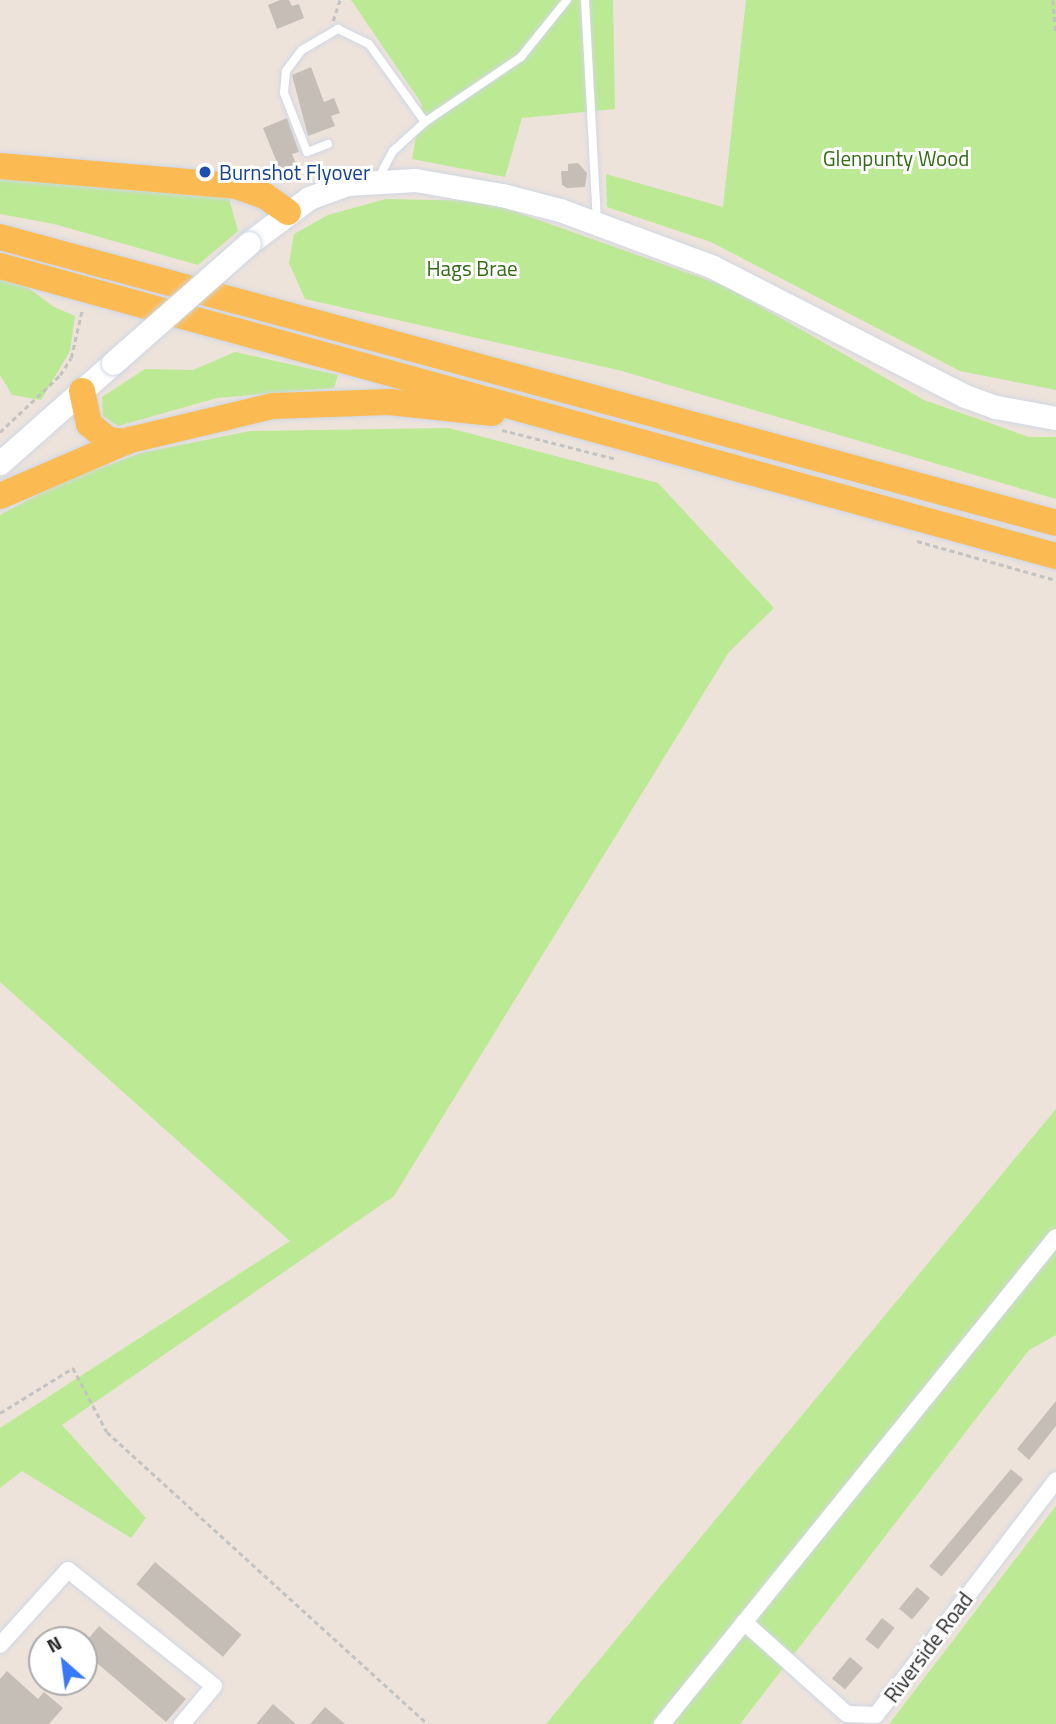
<!DOCTYPE html>
<html>
<head>
<meta charset="utf-8">
<style>
  body { margin:0 }
  #map { position:relative; width:1056px; height:1724px; overflow:hidden; background:#ede3db; font-family:"Titillium Web",sans-serif }
  div>[style] { position:absolute }
  .green>* { inset:0; background:#bce993 }
  .building>* { inset:0; background:#c5beb7; transform-origin:0 0 }
  .path>* { height:2.5px; margin-top:-1.25px; transform-origin:0; background:repeating-linear-gradient(90deg,#c3c3c3 0 5px,transparent 0 8.5px) }
  .roads { filter:drop-shadow(0 0 2px #d0d7e4) drop-shadow(0 0 2px #d0d7e4) }
  .lane>* { height:8px; margin:-4px; padding:0 4px; transform-origin:4px; border-radius:4px; background:#fff }
  .street>* { height:16px; margin:-8px; padding:0 8px; transform-origin:8px; border-radius:8px; background:#fff }
  .secondary>* { height:23px; margin:-11.5px; padding:0 11.5px; transform-origin:11.5px; border-radius:11.5px; background:#fff }
  .primary>* { height:26px; margin:-13px; padding:0 13px; transform-origin:13px; border-radius:13px; background:#fcbb52 }
  .bridges { filter:drop-shadow(0 0 2px #d0d7e4) drop-shadow(0 0 2px #d0d7e4) }
  .secondary-bridge>* { height:23px; margin:-11.5px; padding:0 11.5px; transform-origin:11.5px; border-radius:11.5px; background:#fff }
  .dots>* { width:19px; height:19px; translate:-50% -50%; box-sizing:border-box; border:4px solid #fff; border-radius:50% }
  span { translate:-50% -50%; white-space:nowrap; text-align:center; line-height:1.15; -webkit-text-stroke:6px #fff; paint-order:stroke }
  .park-label { font-size:21px; color:#336d14 }
  .transit-label { font-size:21px; color:#164399 }
  .left { translate:0 -50%; text-align:left }
  .street-label { font-size:21px; color:#2a2a2a }
  .north { position:absolute; left:28px; top:1626px; width:70px; height:70px; box-sizing:border-box; background:#fff; border:2px solid #aaa; border-radius:50%; rotate:332deg; font-size:19px; font-weight:700; line-height:28px; text-align:center; color:#2a2a2a }
  .north::after { content:''; display:block; margin:auto; width:24px; height:32px; background:#3679ff; clip-path:polygon(50% 0,100% 100%,50% 72%,0 100%) }
</style>
</head>
<body>
<div id="map">
  <div class="green">
    <i style="clip-path:polygon(351px 0,613px 0,615px 109px,522px 118px,505px 177px,412px 159px,422px 104px)"></i>
    <i style="clip-path:polygon(746px 0,1056px 0,1056px 390px,960px 371px,711px 242px,607px 207px,606px 174px,723px 207px)"></i>
    <i style="clip-path:polygon(0 174px,228px 195px,238px 231px,198px 265px,54px 224px,0 214px)"></i>
    <i style="clip-path:polygon(386px 199px,485px 201px,725px 286px,924px 400px,1029px 437px,1056px 437px,1056px 499px,622px 371px,305px 299px,289px 263px,294px 234px,328px 215px)"></i>
    <i style="clip-path:polygon(0 278px,23px 284px,54px 307px,75px 316px,70px 351px,41px 400px,12px 395px,0 375px)"></i>
    <i style="clip-path:polygon(235px 352px,338px 375px,334px 388px,217px 398px,118px 426px,103px 416px,102px 397px,145px 369px,193px 370px)"></i>
    <i style="clip-path:polygon(449px 428px,658px 483px,774px 608px,729px 652px,394px 1196px,62px 1425px,146px 1518px,131px 1538px,22px 1471px,0 1488px,0 1428px,290px 1241px,0 982px,0 515px,59px 483px,141px 453px,250px 431px)"></i>
    <i style="clip-path:polygon(1056px 1109px,1056px 1335px,1029px 1350px,740px 1724px,546px 1724px)"></i>
    <i style="clip-path:polygon(1056px 1506px,1056px 1724px,889px 1724px)"></i>
  </div>
  <div class="building">
    <i style="clip-path:polygon(280px 0,289px 0,292px 6px,299px 4px,304px 18px,277px 29px,268px 5px)"></i>
    <i style="clip-path:polygon(311px 67px,324px 102px,334px 98px,340px 113px,331px 116px,335px 126px,308px 136px,292px 75px)"></i>
    <i style="clip-path:polygon(287px 118px,299px 152px,292px 154px,296px 164px,280px 170px,263px 128px)"></i>
    <i style="clip-path:polygon(578px 163px,587px 173px,585px 187px,567px 188px,562px 185px,561px 171px,568px 171px,568px 164px)"></i>
    <i style="clip-path:polygon(1056px 1401px,1056px 1426px,1029px 1460px,1017px 1449px)"></i>
    <i style="left:1011px;top:1469px;width:16px;height:127px;rotate:40deg"></i>
    <i style="left:155px;top:1562px;width:113px;height:29px;rotate:40deg"></i>
    <i style="left:917px;top:1587px;width:17px;height:28px;rotate:40deg"></i>
    <i style="left:882px;top:1618px;width:16px;height:27px;rotate:38deg"></i>
    <i style="clip-path:polygon(99px 1626px,186px 1699px,166px 1722px,84px 1652px,84px 1644px)"></i>
    <i style="left:850px;top:1657px;width:17px;height:28px;rotate:40deg"></i>
    <i style="clip-path:polygon(7px 1671px,38px 1699px,44px 1692px,63px 1708px,49px 1724px,0 1724px,0 1679px)"></i>
    <i style="clip-path:polygon(273px 1704px,296px 1724px,256px 1724px)"></i>
    <i style="clip-path:polygon(325px 1707px,345px 1724px,310px 1724px)"></i>
  </div>
  <div class="path">
    <i style="left:1053px;top:0;width:34px;rotate:85deg"></i>
    <i style="left:333px;top:21px;width:22px;rotate:-72deg"></i>
    <i style="left:502px;top:430px;width:119px;rotate:14.2deg"></i>
    <i style="left:0;top:432px;width:83px;rotate:-43.5deg"></i>
    <i style="left:60px;top:375px;width:20px;rotate:-57deg"></i>
    <i style="left:71px;top:358px;width:49px;rotate:-77.1deg"></i>
    <i style="left:917px;top:541px;width:144px;rotate:15.7deg"></i>
    <i style="left:0;top:1413px;width:86px;rotate:-31.7deg"></i>
    <i style="left:73px;top:1368px;width:72px;rotate:62deg"></i>
    <i style="left:107px;top:1432px;width:434px;rotate:42.3deg"></i>
  </div>
  <div class="roads">
    <div class="lane">
      <i style="left:585px;top:0;width:220px;rotate:86.9deg"></i>
      <i style="left:328px;top:144px;width:22px;rotate:159deg"></i>
      <i style="left:307px;top:152px;width:63px;rotate:-111.3deg"></i>
      <i style="left:284px;top:93px;width:22px;rotate:-85deg"></i>
      <i style="left:286px;top:71px;width:26px;rotate:-53deg"></i>
      <i style="left:302px;top:50px;width:42px;rotate:-30.3deg"></i>
      <i style="left:338px;top:29px;width:34px;rotate:26deg"></i>
      <i style="left:369px;top:44px;width:96px;rotate:54.3deg"></i>
      <i style="left:377px;top:181px;width:34px;rotate:-62deg"></i>
      <i style="left:393px;top:151px;width:43px;rotate:-42.2deg"></i>
      <i style="left:425px;top:122px;width:116px;rotate:-34.1deg"></i>
      <i style="left:521px;top:57px;width:73px;rotate:-51.1deg"></i>
    </div>
    <div class="street">
      <i style="left:744px;top:1622px;width:138px;rotate:41.8deg"></i>
      <i style="left:847px;top:1714px;width:29px;rotate:2deg"></i>
      <i style="left:876px;top:1715px;width:296px;rotate:-52.5deg"></i>
      <i style="left:0;top:1645px;width:101px;rotate:-47.8deg"></i>
      <i style="left:68px;top:1570px;width:186px;rotate:38.5deg"></i>
      <i style="left:214px;top:1686px;width:50px;rotate:130.1deg"></i>
      <i style="left:662px;top:1724px;width:626px;rotate:-51.03deg"></i>
    </div>
    <div class="secondary">
      <i style="left:249px;top:243px;width:75px;rotate:-36.9deg"></i>
      <i style="left:309px;top:198px;width:40px;rotate:-20.2deg"></i>
      <i style="left:347px;top:184px;width:68px;rotate:-3.4deg"></i>
      <i style="left:415px;top:180px;width:88px;rotate:9.8deg"></i>
      <i style="left:502px;top:195px;width:60px;rotate:14.5deg"></i>
      <i style="left:560px;top:210px;width:163px;rotate:20.4deg"></i>
      <i style="left:713px;top:267px;width:283px;rotate:27.1deg"></i>
      <i style="left:965px;top:396px;width:33px;rotate:20deg"></i>
      <i style="left:996px;top:407px;width:61px;rotate:10.4deg"></i>
      <i style="left:0;top:463px;width:151px;rotate:-41.5deg"></i>
    </div>
    <div class="primary">
      <i style="left:0;top:166px;width:237px;rotate:4.8deg"></i>
      <i style="left:236px;top:186px;width:31px;rotate:19deg"></i>
      <i style="left:265px;top:196px;width:28px;rotate:35deg"></i>
      <i style="left:0;top:237px;width:1094px;rotate:15.15deg"></i>
      <i style="left:0;top:266px;width:1095px;rotate:15.36deg"></i>
      <i style="left:82px;top:391px;width:34px;rotate:78deg"></i>
      <i style="left:89px;top:424px;width:25px;rotate:40deg"></i>
      <i style="left:108px;top:440px;width:18px;rotate:6deg"></i>
      <i style="left:0;top:496px;width:142px;rotate:-23.3deg"></i>
      <i style="left:130px;top:440px;width:147px;rotate:-13.4deg"></i>
      <i style="left:273px;top:406px;width:116px;rotate:-2deg"></i>
      <i style="left:389px;top:402px;width:104px;rotate:6.1deg"></i>
    </div>
  </div>
  <div class="bridges">
    <div class="secondary-bridge">
      <i style="left:113px;top:363px;width:181px;rotate:-41.4deg"></i>
    </div>
  </div>
  <div class="dots">
    <i style="left:205px;top:172px;background:#1a4fb4"></i>
  </div>
  <div class="park-label">
    <span style="left:896px;top:158px">Glenpunty Wood</span>
    <span style="left:472px;top:268px">Hags Brae</span>
  </div>
  <div class="transit-label">
    <span class="left" style="left:219px;top:172px">Burnshot Flyover</span>
  </div>
  <div class="street-label">
    <span style="left:928px;top:1647px;rotate:-53deg">Riverside Road</span>
  </div>
  <div class="north">N</div>
</div>
</body>
</html>
